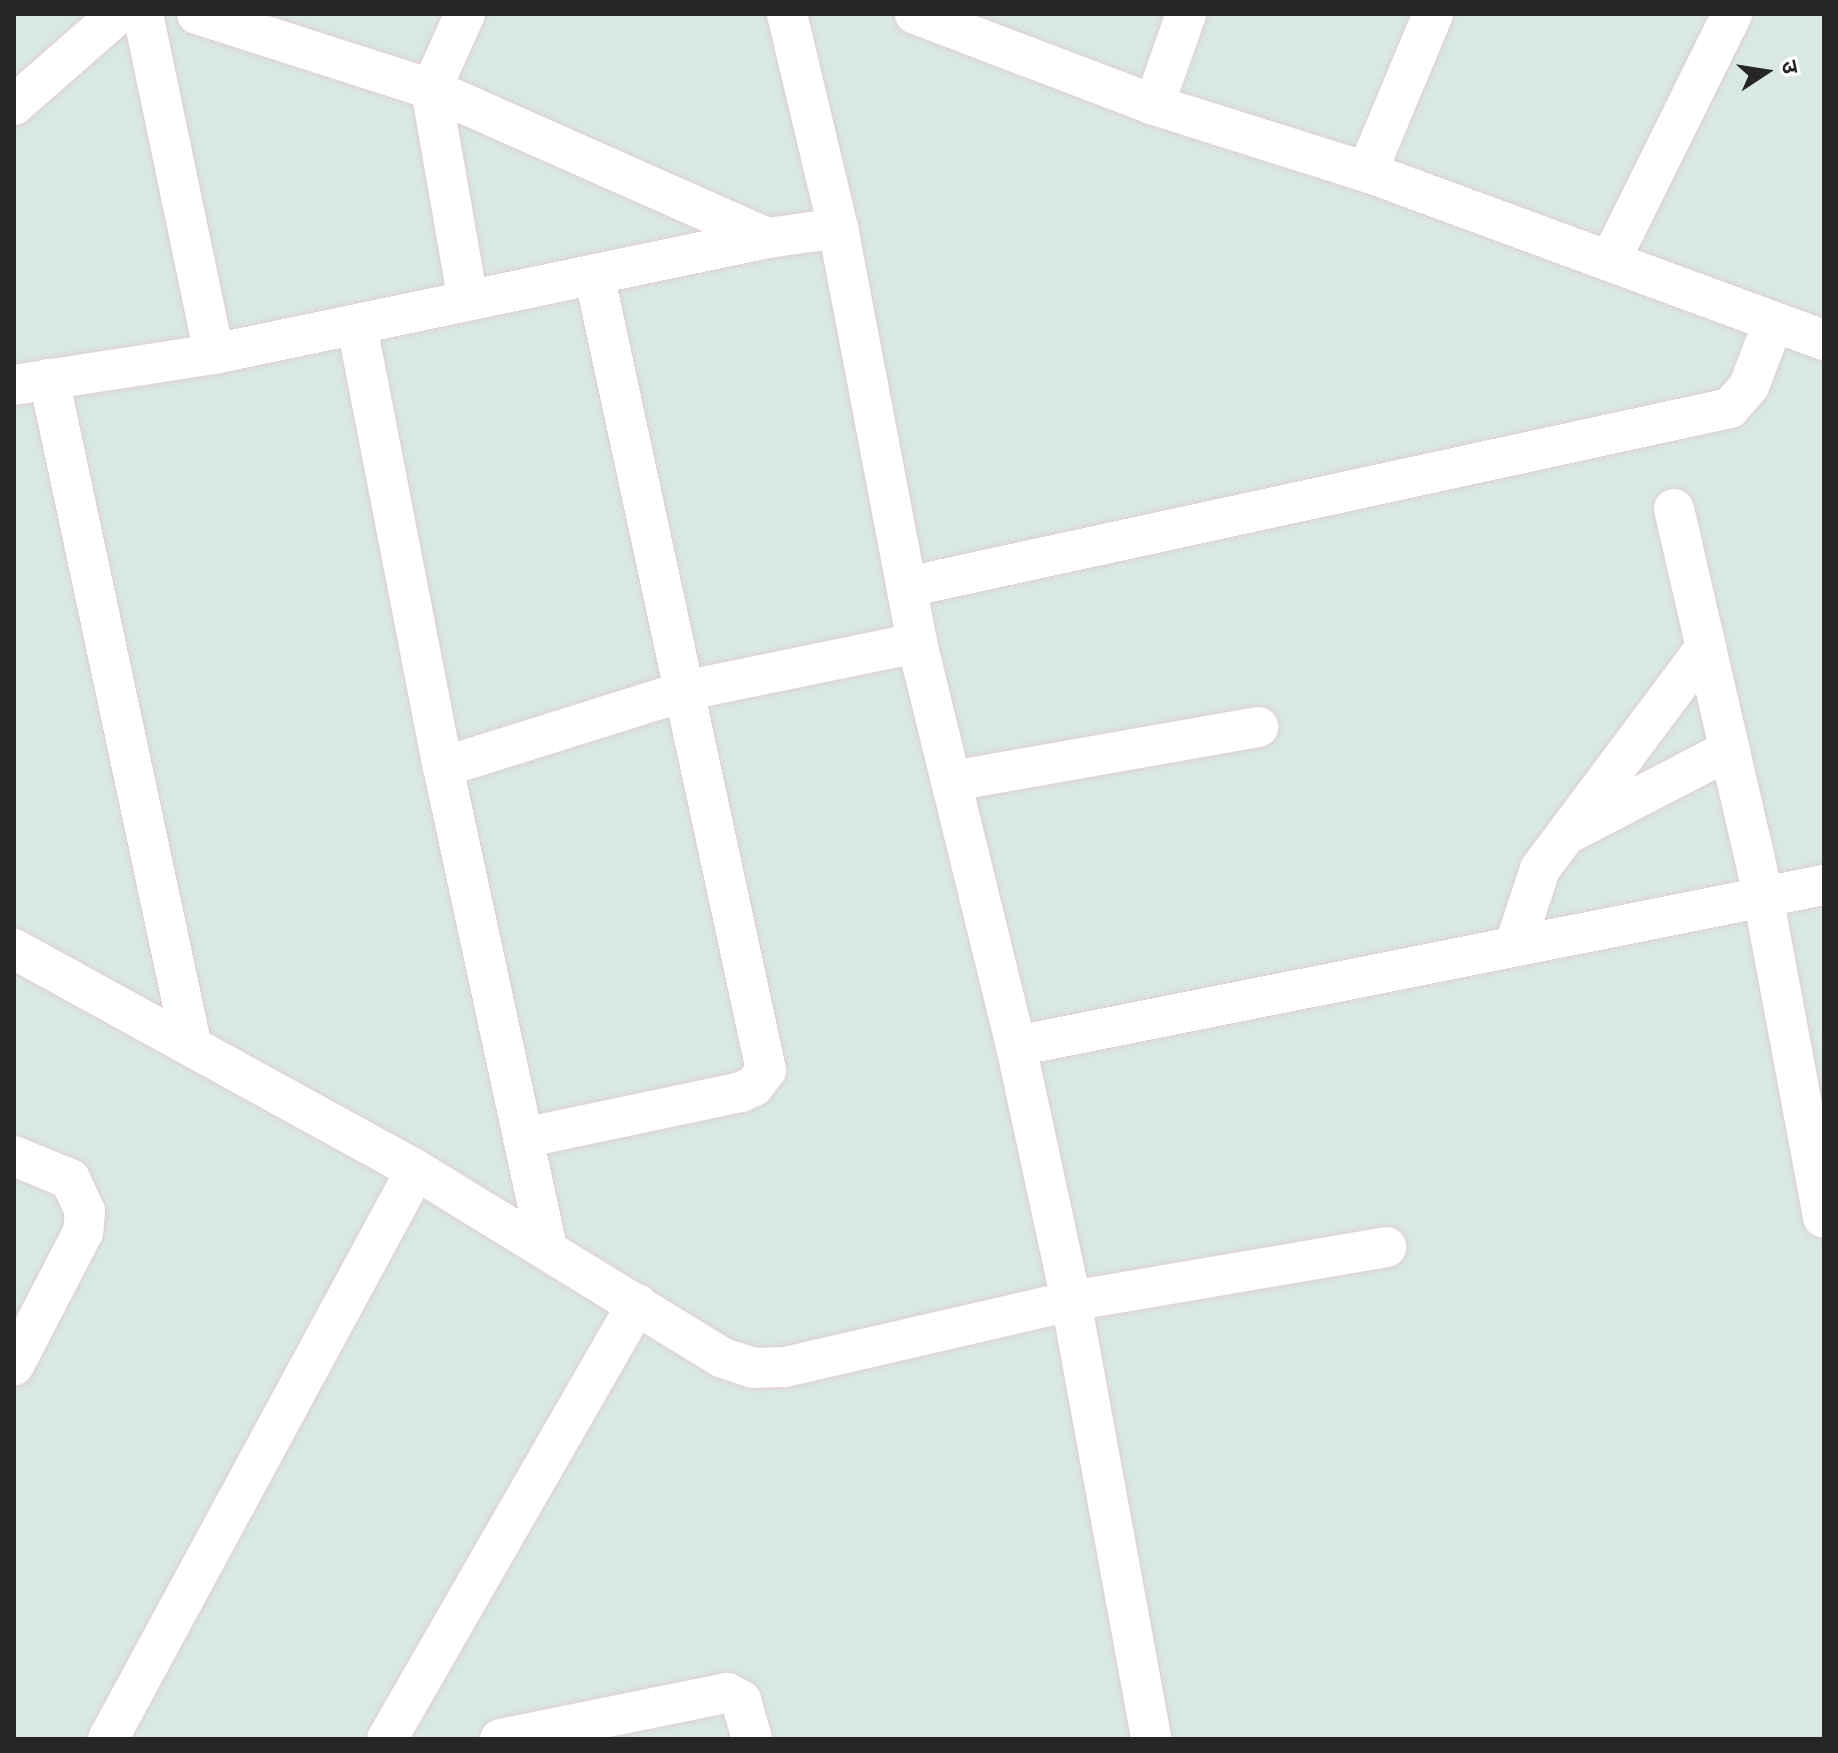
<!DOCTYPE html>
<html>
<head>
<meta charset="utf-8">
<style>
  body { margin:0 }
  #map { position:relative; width:1838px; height:1753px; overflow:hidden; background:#d9e8e2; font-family:Montserrat,"Noto Sans Devanagari",sans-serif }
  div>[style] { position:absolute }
  .roads { filter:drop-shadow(0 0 2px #dfced0) drop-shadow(0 0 2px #dfced0) }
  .minor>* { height:40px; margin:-20px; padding:0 20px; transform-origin:20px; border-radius:20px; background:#fff }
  span { translate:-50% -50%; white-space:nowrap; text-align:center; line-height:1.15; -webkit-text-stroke:7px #fff; paint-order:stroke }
  .frame { position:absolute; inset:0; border:16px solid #262626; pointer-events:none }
  .north { position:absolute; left:1726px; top:32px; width:80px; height:80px; -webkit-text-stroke:6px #fff; paint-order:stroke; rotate:78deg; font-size:22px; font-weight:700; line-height:32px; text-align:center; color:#262626 }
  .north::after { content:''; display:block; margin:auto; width:28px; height:36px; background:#262626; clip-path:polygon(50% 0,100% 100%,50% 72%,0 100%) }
</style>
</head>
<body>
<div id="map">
  <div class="roads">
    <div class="minor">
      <i style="left:143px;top:14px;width:347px;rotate:78.2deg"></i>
      <i style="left:197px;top:14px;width:246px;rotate:17.8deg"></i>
      <i style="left:431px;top:89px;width:368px;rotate:23.9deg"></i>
      <i style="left:465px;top:14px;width:82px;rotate:114.4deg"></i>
      <i style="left:431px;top:89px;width:215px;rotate:80.1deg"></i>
      <i style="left:787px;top:14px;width:220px;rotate:76.6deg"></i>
      <i style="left:838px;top:228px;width:422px;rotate:79.2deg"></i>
      <i style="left:917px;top:643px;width:415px;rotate:76.2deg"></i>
      <i style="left:1016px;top:1046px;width:261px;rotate:77.8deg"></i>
      <i style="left:1071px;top:1301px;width:445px;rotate:79.6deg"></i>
      <i style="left:915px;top:14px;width:256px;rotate:20.8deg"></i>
      <i style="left:1154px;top:105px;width:223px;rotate:17.5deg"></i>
      <i style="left:1367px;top:172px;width:487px;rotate:20.2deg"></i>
      <i style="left:14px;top:105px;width:138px;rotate:-41.2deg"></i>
      <i style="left:1154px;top:105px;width:96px;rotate:-70.6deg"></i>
      <i style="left:1367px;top:172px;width:171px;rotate:-67.3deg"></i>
      <i style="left:1610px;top:261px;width:275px;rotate:-63.7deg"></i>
      <i style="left:357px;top:326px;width:449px;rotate:79deg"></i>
      <i style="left:443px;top:767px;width:494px;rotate:77.8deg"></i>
      <i style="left:49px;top:379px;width:679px;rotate:77.93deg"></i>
      <i style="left:14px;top:385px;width:202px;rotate:-8.8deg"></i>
      <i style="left:214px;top:354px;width:566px;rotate:-11.83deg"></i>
      <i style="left:768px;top:238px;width:71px;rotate:-8.1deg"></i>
      <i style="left:1674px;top:509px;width:397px;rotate:77deg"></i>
      <i style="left:1763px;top:896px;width:327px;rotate:79.4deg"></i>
      <i style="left:907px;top:587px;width:842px;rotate:-12.27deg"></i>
      <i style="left:1730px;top:408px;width:29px;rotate:-49deg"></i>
      <i style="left:1749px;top:386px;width:67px;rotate:-69.1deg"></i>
      <i style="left:443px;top:767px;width:257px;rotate:-17.4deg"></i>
      <i style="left:688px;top:690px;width:234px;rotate:-11.6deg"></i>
      <i style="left:952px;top:781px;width:311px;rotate:-10deg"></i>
      <i style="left:1573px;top:831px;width:176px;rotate:-27.4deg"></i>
      <i style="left:1515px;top:945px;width:80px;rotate:-71.8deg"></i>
      <i style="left:1540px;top:869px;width:274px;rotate:-53.2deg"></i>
      <i style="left:14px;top:949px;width:459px;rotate:28.8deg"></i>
      <i style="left:416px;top:1170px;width:360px;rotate:31.5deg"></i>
      <i style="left:723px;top:1358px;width:32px;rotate:18deg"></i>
      <i style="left:753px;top:1368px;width:32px;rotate:-2deg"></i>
      <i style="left:785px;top:1367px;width:294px;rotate:-13deg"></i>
      <i style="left:1071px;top:1301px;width:320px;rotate:-9.7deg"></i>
      <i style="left:1016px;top:1046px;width:824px;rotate:-11.27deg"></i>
      <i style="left:523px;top:1138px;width:223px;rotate:-11.9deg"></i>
      <i style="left:741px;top:1092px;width:14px;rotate:-25deg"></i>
      <i style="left:754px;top:1086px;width:20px;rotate:-53deg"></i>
      <i style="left:766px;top:1070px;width:814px;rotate:-102.19deg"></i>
      <i style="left:14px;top:1156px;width:61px;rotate:22.3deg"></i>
      <i style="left:70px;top:1179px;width:35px;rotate:65deg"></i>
      <i style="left:85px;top:1211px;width:21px;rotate:95deg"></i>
      <i style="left:83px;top:1232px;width:150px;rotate:117.4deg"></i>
      <i style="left:108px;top:1739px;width:647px;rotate:-61.57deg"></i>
      <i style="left:387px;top:1739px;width:502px;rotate:-60.11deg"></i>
      <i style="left:500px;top:1739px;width:232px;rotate:-11.5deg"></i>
      <i style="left:727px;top:1693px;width:16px;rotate:27deg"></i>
      <i style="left:741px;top:1700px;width:41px;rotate:74.2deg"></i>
    </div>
  </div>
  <div class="frame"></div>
  <div class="north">उ</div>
</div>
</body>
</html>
